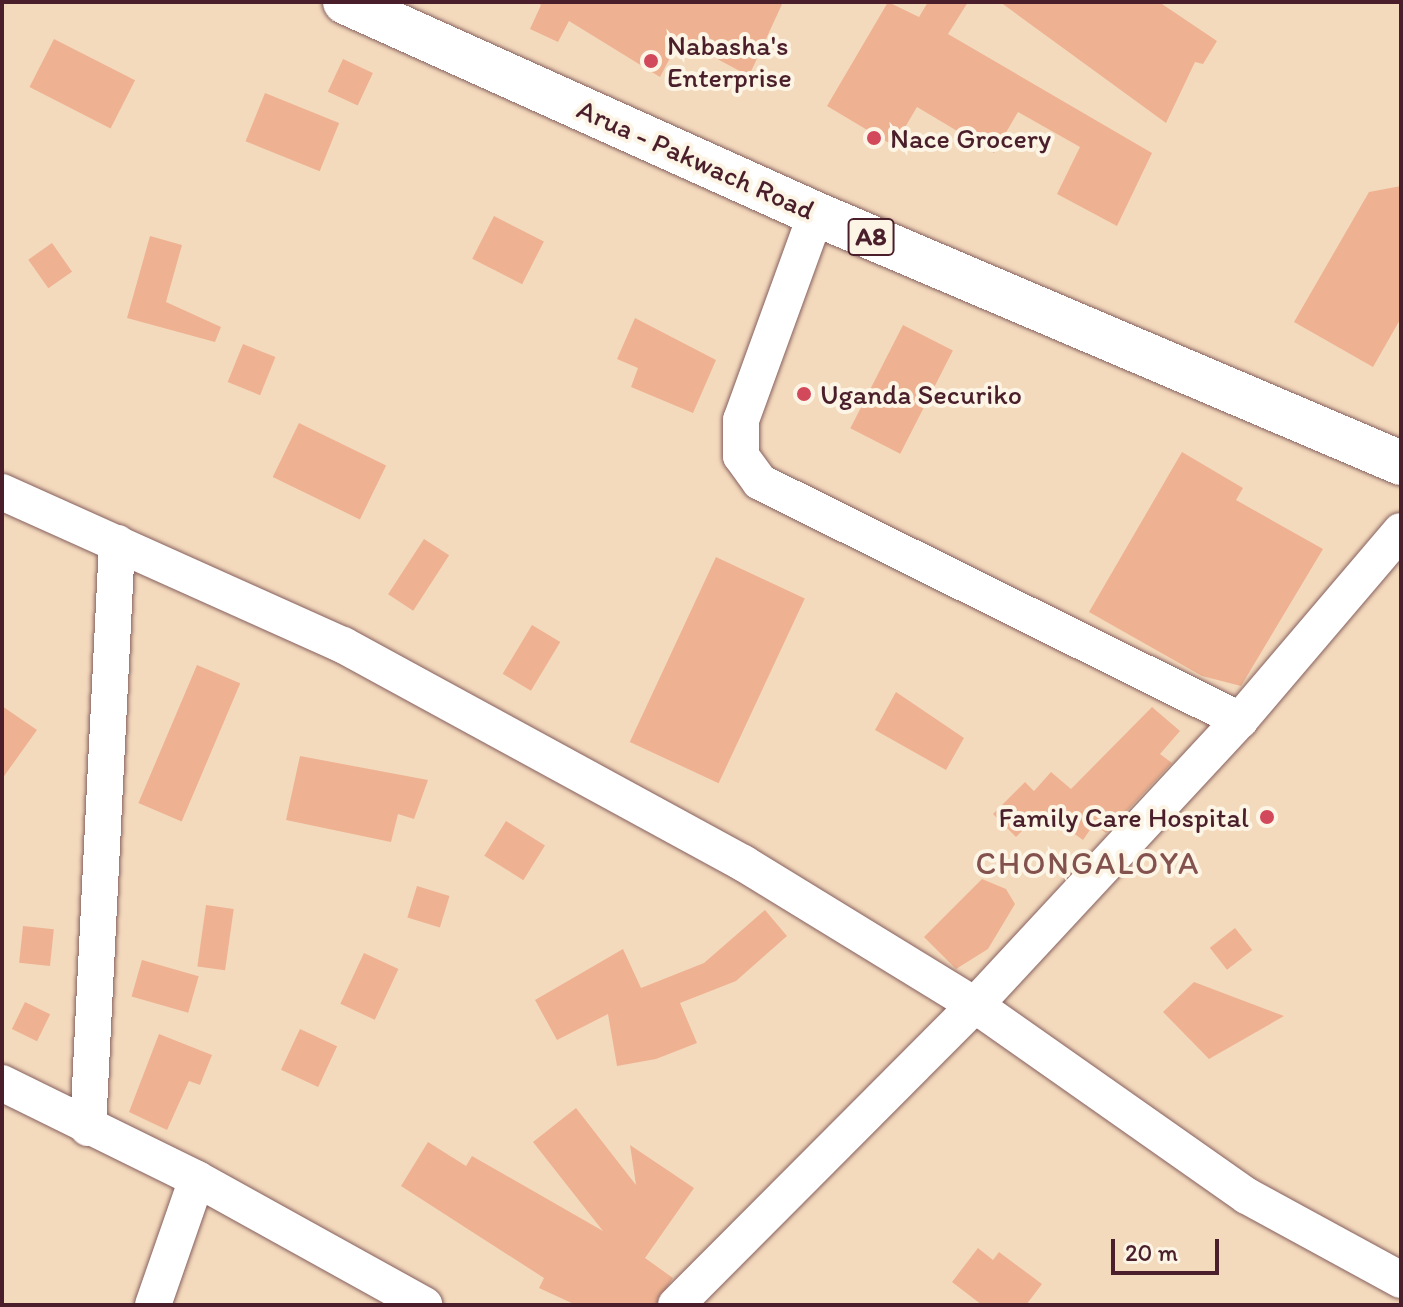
<!DOCTYPE html>
<html>
<head>
<meta charset="utf-8">
<style>
  body { margin:0 }
  #map { position:relative; width:1403px; height:1307px; overflow:hidden; background:#f4dabd; font-family:Itim,sans-serif }
  div>[style] { position:absolute }
  .building>* { inset:0; background:#eeb292; transform-origin:0 0 }
  .roads { filter:drop-shadow(0 0 2px #86605e) drop-shadow(0 0 2px #86605e) }
  .minor>* { height:36px; margin:-18px; padding:0 18px; transform-origin:18px; border-radius:18px; background:#fff }
  .major>* { height:44px; margin:-22px; padding:0 22px; transform-origin:22px; border-radius:22px; background:#fff }
  .dots>* { width:22px; height:22px; translate:-50% -50%; box-sizing:border-box; border:4px solid #fcf5e5; border-radius:50% }
  span { translate:-50% -50%; white-space:nowrap; text-align:center; line-height:1.15; -webkit-text-stroke:8px #fcf5e5; paint-order:stroke }
  .shield-label span { padding:2px 6px; background:#fcf5e5; border:2px solid; border-radius:6px; -webkit-text-stroke-width:0 }
  .shield-label { font-size:26px; color:#4a1f2b; font-weight:700 }
  .poi-label { font-size:28px; color:#4a1f2b }
  .left { translate:0 -50%; text-align:left }
  .right { translate:-100% -50%; text-align:right }
  .street-label { font-size:28px; color:#4a1f2b }
  .quarter-label { font-size:32px; color:#83524f; letter-spacing:2px }
  .frame { position:absolute; inset:0; border:4px solid #4a1f2b; pointer-events:none }
  .scale { position:absolute; left:1111px; top:1239px; width:108px; height:36px; box-sizing:border-box; border:4px solid #4a1f2b; border-top:0; padding-left:10px; font-size:24px; line-height:28px; white-space:nowrap; color:#4a1f2b; -webkit-text-stroke:6px #fcf5e5; paint-order:stroke }
</style>
</head>
<body>
<div id="map">
  <div class="building">
    <i style="clip-path:polygon(536px 2px,783px 2px,749px 76px,680px 39px,660px 77px,569px 21px,558px 42px,530px 29px,541px 5px)"></i>
    <i style="clip-path:polygon(888px 2px,919px 17px,928px 2px,968px 2px,948px 34px,1152px 153px,1117px 226px,1057px 194px,1080px 147px,1018px 112px,994px 153px,917px 107px,894px 146px,827px 106px)"></i>
    <i style="clip-path:polygon(1000px 2px,1159px 2px,1217px 41px,1203px 64px,1195px 62px,1166px 123px)"></i>
    <i style="left:54px;top:39px;width:91px;height:54px;rotate:27deg"></i>
    <i style="left:343px;top:59px;width:33px;height:36px;rotate:25deg"></i>
    <i style="left:265px;top:93px;width:80px;height:52px;rotate:22deg"></i>
    <i style="clip-path:polygon(1401px 186px,1401px 318px,1373px 367px,1294px 322px,1369px 192px)"></i>
    <i style="left:494px;top:216px;width:56px;height:48px;rotate:27deg"></i>
    <i style="clip-path:polygon(150px 236px,182px 245px,166px 302px,221px 327px,215px 342px,127px 318px)"></i>
    <i style="left:52px;top:243px;width:35px;height:29px;rotate:55deg"></i>
    <i style="clip-path:polygon(635px 318px,716px 360px,693px 413px,631px 387px,638px 368px,617px 359px)"></i>
    <i style="left:903px;top:325px;width:56px;height:116px;rotate:27deg"></i>
    <i style="left:243px;top:344px;width:35px;height:41px;rotate:22deg"></i>
    <i style="left:299px;top:423px;width:97px;height:60px;rotate:26deg"></i>
    <i style="clip-path:polygon(1182px 452px,1243px 488px,1236px 500px,1323px 549px,1241px 686px,1202px 676px,1089px 612px)"></i>
    <i style="left:424px;top:539px;width:30px;height:66px;rotate:33deg"></i>
    <i style="left:716px;top:557px;width:98px;height:204px;rotate:25deg"></i>
    <i style="left:532px;top:625px;width:33px;height:57px;rotate:31deg"></i>
    <i style="left:197px;top:665px;width:47px;height:150px;rotate:23deg"></i>
    <i style="clip-path:polygon(896px 692px,964px 738px,946px 770px,875px 730px)"></i>
    <i style="clip-path:polygon(2px 706px,37px 730px,2px 779px)"></i>
    <i style="clip-path:polygon(1152px 707px,1180px 731px,1160px 754px,1172px 763px,1106px 833px,1094px 824px,1083px 840px,1042px 811px,1016px 837px,993px 814px,1025px 782px,1034px 791px,1051px 772px,1071px 789px)"></i>
    <i style="clip-path:polygon(300px 756px,428px 780px,414px 819px,398px 814px,391px 842px,286px 820px)"></i>
    <i style="left:506px;top:821px;width:46px;height:41px;rotate:32deg"></i>
    <i style="clip-path:polygon(982px 879px,1006px 889px,1015px 904px,988px 949px,956px 969px,924px 937px)"></i>
    <i style="left:417px;top:886px;width:34px;height:33px;rotate:17deg"></i>
    <i style="left:206px;top:905px;width:28px;height:62px;rotate:8deg"></i>
    <i style="clip-path:polygon(765px 910px,787px 936px,736px 981px,680px 1003px,697px 1043px,656px 1059px,617px 1066px,608px 1014px,557px 1040px,535px 1000px,623px 949px,641px 988px,704px 963px)"></i>
    <i style="left:23px;top:926px;width:31px;height:37px;rotate:6deg"></i>
    <i style="left:1235px;top:928px;width:28px;height:32px;rotate:52deg"></i>
    <i style="left:364px;top:953px;width:38px;height:56px;rotate:25deg"></i>
    <i style="left:142px;top:960px;width:59px;height:38px;rotate:16deg"></i>
    <i style="clip-path:polygon(1194px 982px,1284px 1016px,1209px 1059px,1163px 1012px)"></i>
    <i style="left:25px;top:1002px;width:28px;height:30px;rotate:26deg"></i>
    <i style="left:300px;top:1029px;width:41px;height:45px;rotate:25deg"></i>
    <i style="clip-path:polygon(159px 1034px,212px 1055px,200px 1085px,189px 1081px,167px 1130px,129px 1112px)"></i>
    <i style="clip-path:polygon(576px 1108px,636px 1185px,630px 1145px,694px 1188px,645px 1258px,673px 1278px,656px 1305px,576px 1305px,539px 1288px,544px 1278px,401px 1186px,428px 1142px,466px 1166px,472px 1156px,603px 1231px,533px 1142px)"></i>
    <i style="clip-path:polygon(978px 1248px,993px 1260px,999px 1252px,1042px 1284px,1026px 1305px,982px 1305px,952px 1282px)"></i>
  </div>
  <div class="roads">
    <div class="minor">
      <i style="left:816px;top:214px;width:219px;rotate:110deg"></i>
      <i style="left:741px;top:420px;width:36px;rotate:90deg"></i>
      <i style="left:741px;top:456px;width:32px;rotate:54deg"></i>
      <i style="left:760px;top:482px;width:536px;rotate:26.37deg"></i>
      <i style="left:2px;top:492px;width:374px;rotate:24.2deg"></i>
      <i style="left:343px;top:645px;width:456px;rotate:28.6deg"></i>
      <i style="left:743px;top:863px;width:272px;rotate:31.5deg"></i>
      <i style="left:975px;top:1005px;width:332px;rotate:35.1deg"></i>
      <i style="left:1247px;top:1196px;width:175px;rotate:28.6deg"></i>
      <i style="left:2px;top:1083px;width:217px;rotate:26.2deg"></i>
      <i style="left:197px;top:1179px;width:260px;rotate:29deg"></i>
      <i style="left:88px;top:1128px;width:586px;rotate:-87.16deg"></i>
      <i style="left:153px;top:1305px;width:133px;rotate:-70.8deg"></i>
      <i style="left:676px;top:1305px;width:424px;rotate:-45.1deg"></i>
      <i style="left:975px;top:1005px;width:389px;rotate:-47.1deg"></i>
      <i style="left:1240px;top:720px;width:248px;rotate:-49.6deg"></i>
    </div>
    <div class="major">
      <i style="left:345px;top:2px;width:517px;rotate:24.23deg"></i>
      <i style="left:816px;top:214px;width:636px;rotate:23.06deg"></i>
    </div>
  </div>
  <div class="dots">
    <i style="left:651px;top:61px;background:#d1495b"></i>
    <i style="left:874px;top:138px;background:#d1495b"></i>
    <i style="left:804px;top:394px;background:#d1495b"></i>
    <i style="left:1267px;top:817px;background:#d1495b"></i>
  </div>
  <div class="shield-label">
    <span style="left:871px;top:237px">A8</span>
  </div>
  <div class="poi-label">
    <span class="left" style="left:667px;top:61px">Nabasha's<br>Enterprise</span>
    <span class="left" style="left:890px;top:138px">Nace Grocery</span>
    <span class="left" style="left:820px;top:394px">Uganda Securiko</span>
    <span class="right" style="left:1249px;top:817px">Family Care Hospital</span>
  </div>
  <div class="street-label">
    <span style="left:696px;top:159px;rotate:24deg">Arua - Pakwach Road</span>
  </div>
  <div class="quarter-label">
    <span style="left:1088px;top:863px">CHONGALOYA</span>
  </div>
  <div class="frame"></div>
  <div class="scale">20 m</div>
</div>
</body>
</html>
